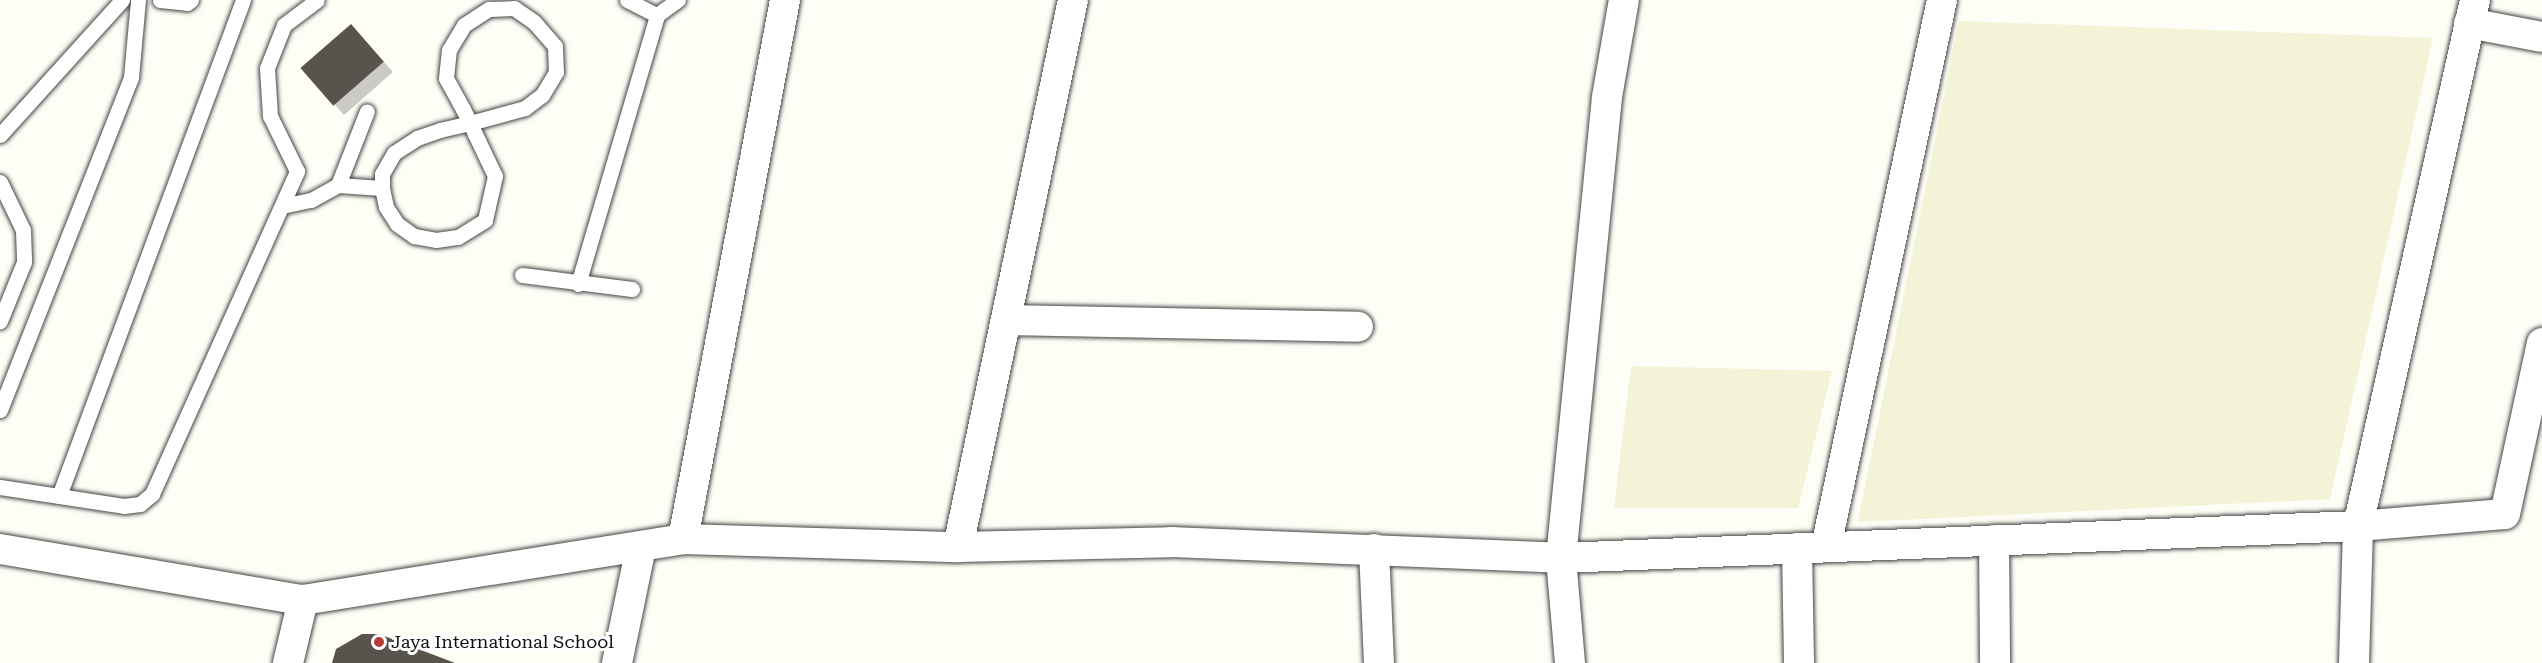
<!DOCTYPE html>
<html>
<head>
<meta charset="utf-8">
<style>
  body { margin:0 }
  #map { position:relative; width:2542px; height:663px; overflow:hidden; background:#fefdf6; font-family:"Roboto Serif",serif }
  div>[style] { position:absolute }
  .farmland>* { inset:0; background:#f2f3d7 }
  .shadow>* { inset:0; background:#0003 }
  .building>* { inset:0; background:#59534e; transform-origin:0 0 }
  .roads { filter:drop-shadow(0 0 2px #444) drop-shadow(0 0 2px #444) }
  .service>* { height:15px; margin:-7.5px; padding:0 7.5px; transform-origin:7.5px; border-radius:7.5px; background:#fff }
  .minor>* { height:30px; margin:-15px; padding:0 15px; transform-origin:15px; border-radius:15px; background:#fff }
  .dots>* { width:16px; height:16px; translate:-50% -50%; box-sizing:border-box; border:3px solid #fff; border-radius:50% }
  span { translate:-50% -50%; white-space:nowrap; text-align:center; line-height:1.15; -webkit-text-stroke:6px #fff; paint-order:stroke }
  .poi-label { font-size:18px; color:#111 }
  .left { translate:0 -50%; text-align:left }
</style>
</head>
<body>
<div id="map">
  <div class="farmland">
    <i style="clip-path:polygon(1959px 21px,2433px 38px,2330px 499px,1858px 522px)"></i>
    <i style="clip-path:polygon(1631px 366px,1832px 371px,1798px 508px,1614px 508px)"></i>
  </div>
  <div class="shadow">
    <i style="clip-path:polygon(361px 36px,393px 72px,344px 115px,303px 69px)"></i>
  </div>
  <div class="building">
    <i style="left:351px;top:24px;width:50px;height:67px;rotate:49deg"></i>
    <i style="clip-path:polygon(362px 634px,379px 634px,455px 663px,332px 663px,336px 649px)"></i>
  </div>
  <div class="roads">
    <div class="service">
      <i style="left:160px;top:0;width:27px;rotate:6deg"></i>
      <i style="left:187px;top:3px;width:5px;rotate:-37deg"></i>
      <i style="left:627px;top:0;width:34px;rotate:27deg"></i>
      <i style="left:0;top:135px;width:182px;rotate:-47.9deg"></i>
      <i style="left:0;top:182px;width:53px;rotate:64.4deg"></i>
      <i style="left:23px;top:230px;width:32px;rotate:88deg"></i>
      <i style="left:24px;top:262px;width:64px;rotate:112.1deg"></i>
      <i style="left:338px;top:185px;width:79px;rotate:-68.6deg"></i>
      <i style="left:382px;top:188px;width:19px;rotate:78deg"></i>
      <i style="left:386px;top:207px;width:20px;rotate:57deg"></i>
      <i style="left:397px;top:224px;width:21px;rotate:35deg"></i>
      <i style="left:414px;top:236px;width:22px;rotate:10deg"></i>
      <i style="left:436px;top:240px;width:22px;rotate:-8deg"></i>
      <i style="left:458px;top:237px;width:32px;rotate:-32deg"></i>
      <i style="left:485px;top:220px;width:45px;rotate:-77.2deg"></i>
      <i style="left:495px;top:176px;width:47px;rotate:-115.5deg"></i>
      <i style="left:475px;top:134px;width:12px;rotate:-114deg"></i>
      <i style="left:470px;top:123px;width:16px;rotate:-117deg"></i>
      <i style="left:463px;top:109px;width:35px;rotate:-119deg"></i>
      <i style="left:446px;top:78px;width:28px;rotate:-84deg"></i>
      <i style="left:449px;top:50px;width:29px;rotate:-59deg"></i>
      <i style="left:464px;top:25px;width:30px;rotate:-33deg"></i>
      <i style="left:489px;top:9px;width:25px;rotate:-2deg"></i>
      <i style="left:514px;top:8px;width:24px;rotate:35deg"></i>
      <i style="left:534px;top:22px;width:32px;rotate:49deg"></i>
      <i style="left:555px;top:46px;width:26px;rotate:88deg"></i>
      <i style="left:556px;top:72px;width:27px;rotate:121deg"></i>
      <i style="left:542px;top:95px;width:21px;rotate:143deg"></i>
      <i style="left:525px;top:108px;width:57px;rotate:164.7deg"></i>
      <i style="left:470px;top:123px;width:31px;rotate:167deg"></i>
      <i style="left:440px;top:130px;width:24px;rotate:161deg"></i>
      <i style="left:417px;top:138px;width:27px;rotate:147deg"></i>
      <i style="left:394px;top:153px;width:24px;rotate:120deg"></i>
      <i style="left:382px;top:174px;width:14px;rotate:90deg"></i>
      <i style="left:282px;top:206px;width:30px;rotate:-12deg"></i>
      <i style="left:311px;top:200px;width:31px;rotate:-29deg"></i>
      <i style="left:338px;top:185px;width:44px;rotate:3.9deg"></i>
      <i style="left:522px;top:275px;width:111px;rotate:7.3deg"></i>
      <i style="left:578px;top:284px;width:280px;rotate:-73.6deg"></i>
      <i style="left:657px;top:15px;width:26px;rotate:-36deg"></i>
      <i style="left:0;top:410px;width:358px;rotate:-68.5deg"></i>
      <i style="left:131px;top:77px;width:77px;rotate:-84.8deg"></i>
      <i style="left:0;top:487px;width:125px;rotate:8.7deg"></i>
      <i style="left:124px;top:506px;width:16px;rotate:-7deg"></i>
      <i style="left:140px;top:504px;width:16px;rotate:-40deg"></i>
      <i style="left:152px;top:494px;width:354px;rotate:-65.8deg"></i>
      <i style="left:297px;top:171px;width:61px;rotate:-116.1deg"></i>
      <i style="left:270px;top:116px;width:48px;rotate:-93.6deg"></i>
      <i style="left:267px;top:68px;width:46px;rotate:-68.4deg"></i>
      <i style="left:284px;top:25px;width:41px;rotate:-37.1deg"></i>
      <i style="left:59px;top:496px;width:529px;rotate:-69.65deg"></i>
    </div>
    <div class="minor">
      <i style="left:2469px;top:23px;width:74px;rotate:10.9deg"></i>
      <i style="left:1006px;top:320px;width:352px;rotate:1.1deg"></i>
      <i style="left:683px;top:539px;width:549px;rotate:-79.28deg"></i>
      <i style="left:1994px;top:540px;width:123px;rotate:89.5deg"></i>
      <i style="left:958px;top:547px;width:559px;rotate:-78.13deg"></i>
      <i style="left:1826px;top:547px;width:559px;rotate:-78.03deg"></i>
      <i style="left:1797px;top:548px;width:115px;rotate:89deg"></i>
      <i style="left:0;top:549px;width:307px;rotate:9.6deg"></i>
      <i style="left:303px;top:600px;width:385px;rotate:-9.1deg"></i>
      <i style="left:683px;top:539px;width:275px;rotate:1.7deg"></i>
      <i style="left:958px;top:547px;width:213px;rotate:-1.3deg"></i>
      <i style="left:1171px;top:542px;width:390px;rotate:2.3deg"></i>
      <i style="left:1561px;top:558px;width:798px;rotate:-2.3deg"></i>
      <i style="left:2358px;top:526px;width:147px;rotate:-4.7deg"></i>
      <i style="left:2505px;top:514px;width:175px;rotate:-77.8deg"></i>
      <i style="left:1374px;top:549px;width:114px;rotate:87.5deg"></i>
      <i style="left:288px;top:663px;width:65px;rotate:-76.6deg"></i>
      <i style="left:617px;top:663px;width:118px;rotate:-78.3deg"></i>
      <i style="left:1570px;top:663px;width:105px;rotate:-94.9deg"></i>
      <i style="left:1561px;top:558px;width:463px;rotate:-84.3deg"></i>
      <i style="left:1607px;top:97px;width:98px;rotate:-80.1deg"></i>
      <i style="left:2354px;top:663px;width:137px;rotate:-88.3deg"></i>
      <i style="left:2358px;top:526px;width:539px;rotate:-77.46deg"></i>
    </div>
  </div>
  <div class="dots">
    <i style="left:379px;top:642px;background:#b43d36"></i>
  </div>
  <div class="poi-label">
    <span class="left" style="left:391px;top:642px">Jaya International School</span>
  </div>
</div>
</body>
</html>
